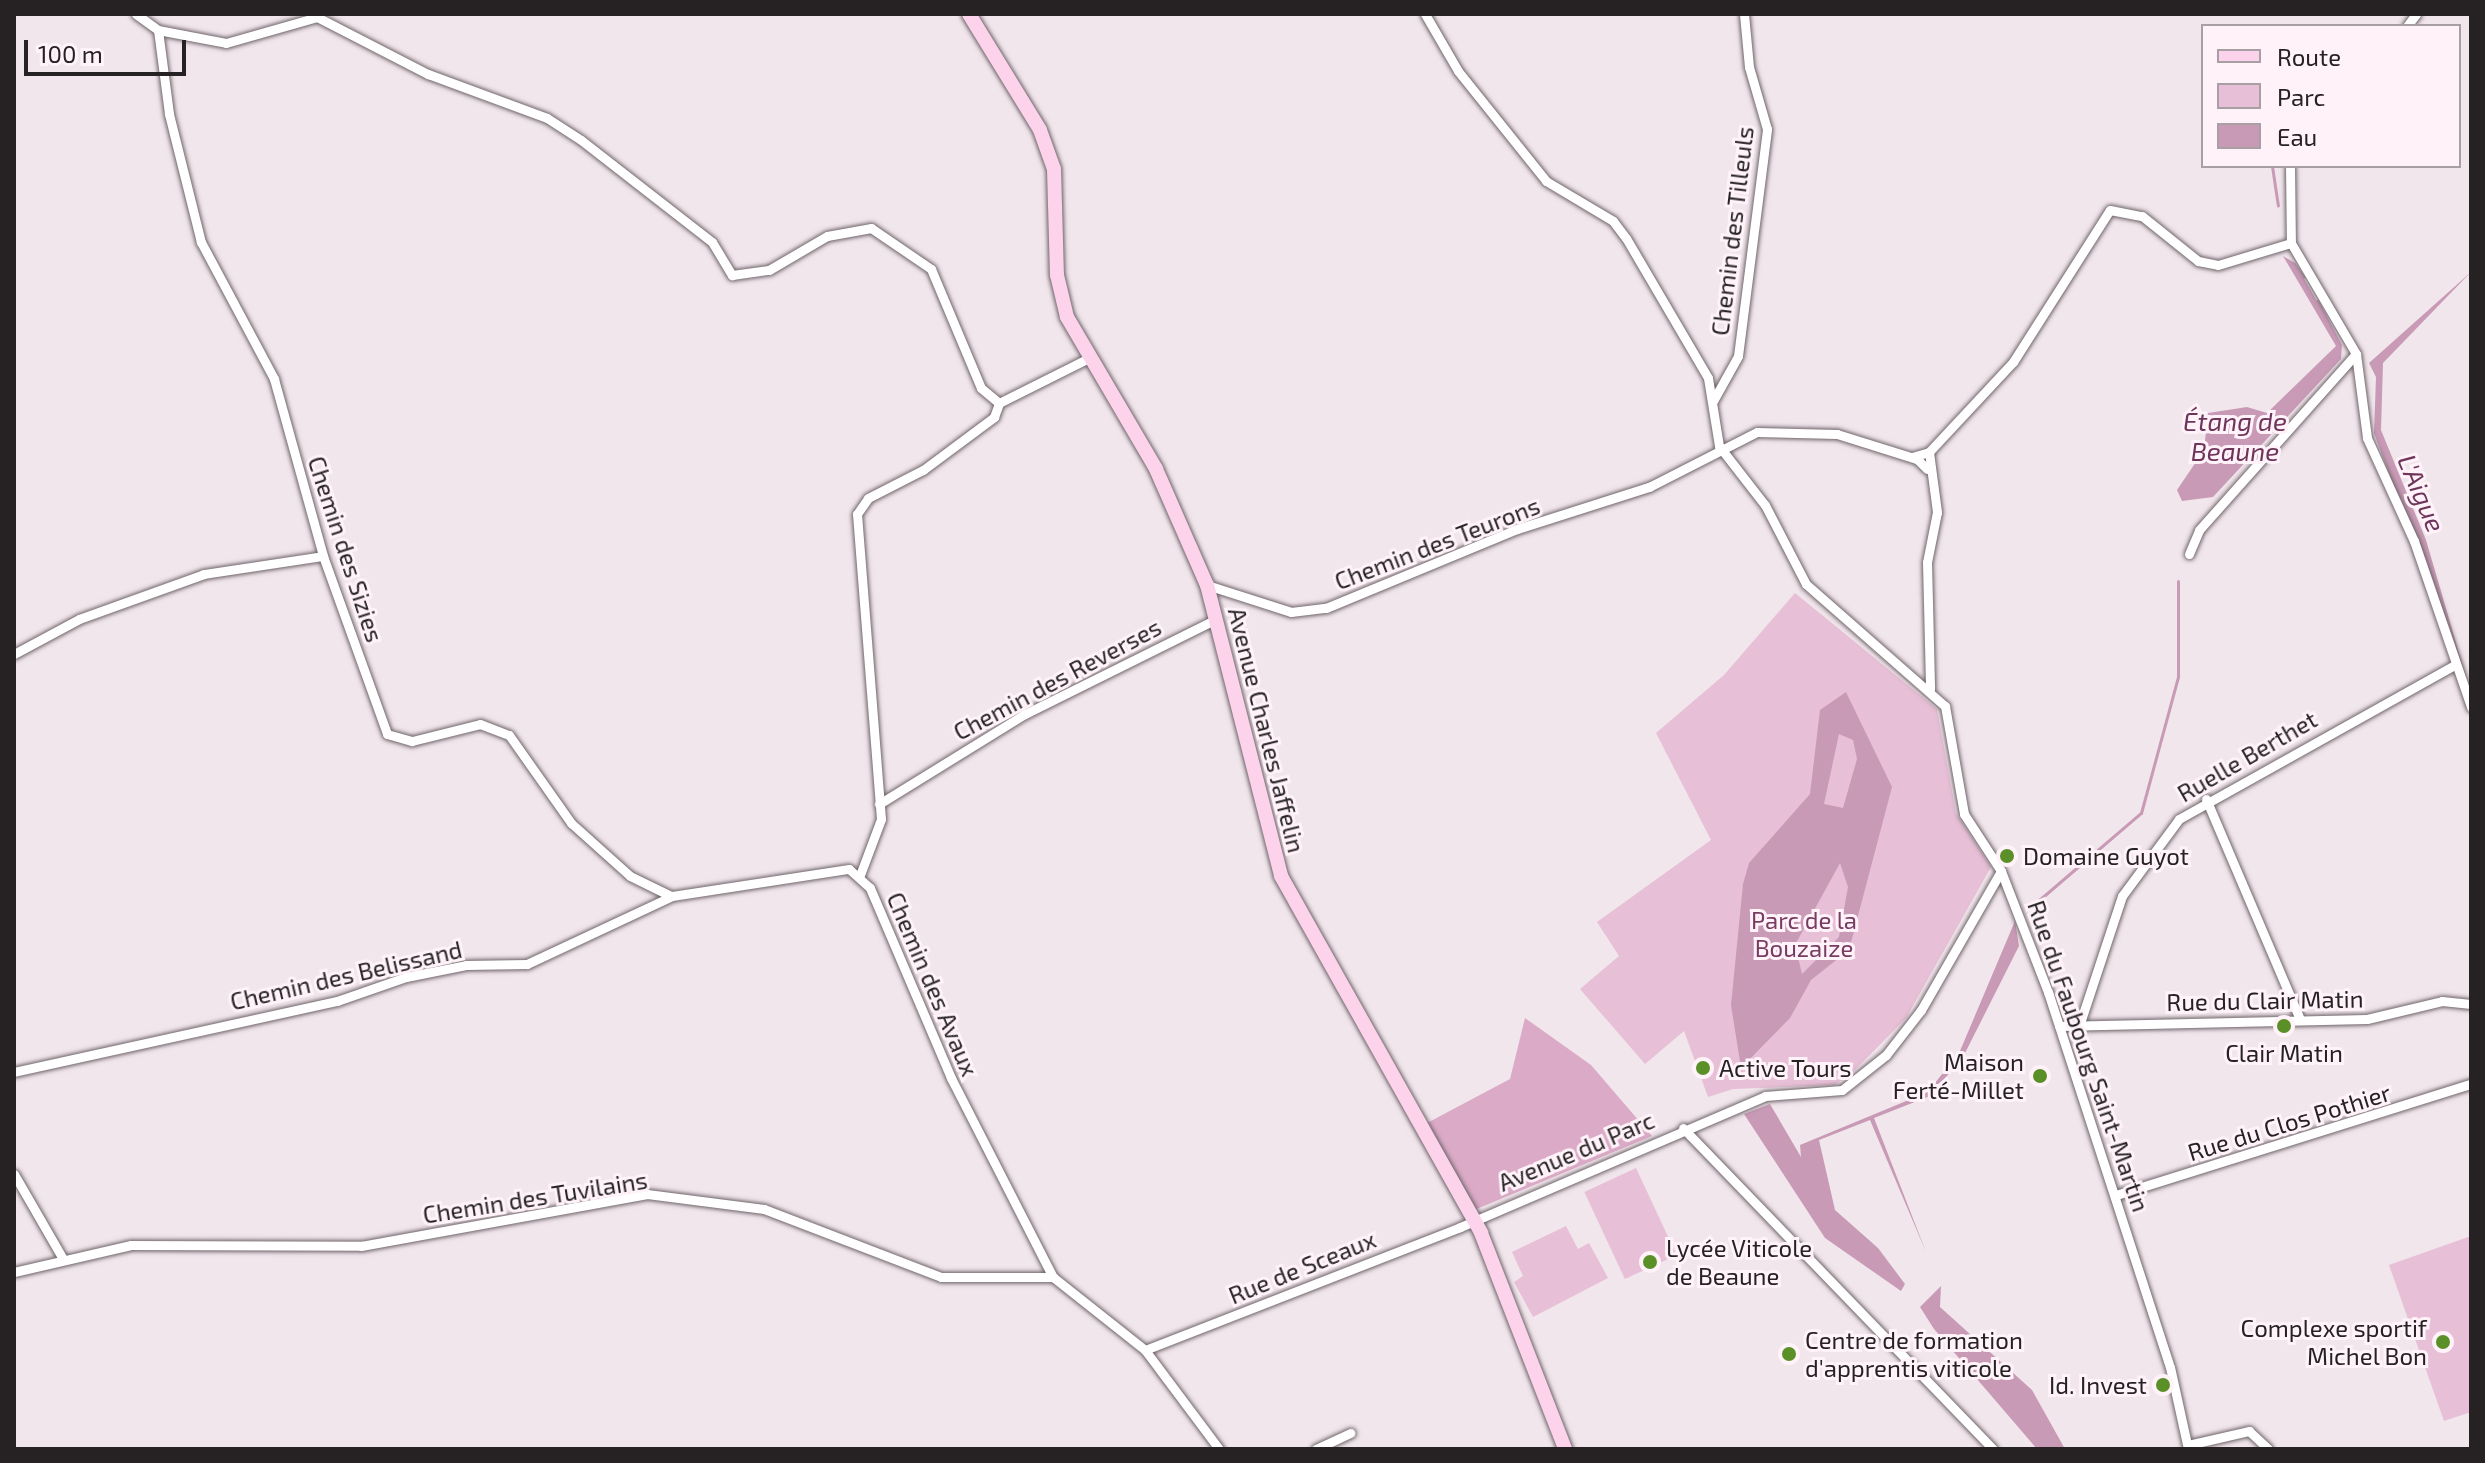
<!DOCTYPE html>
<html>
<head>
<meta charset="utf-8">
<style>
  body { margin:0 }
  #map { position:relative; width:2485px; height:1463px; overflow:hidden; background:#f1e6ec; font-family:"Exo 2",sans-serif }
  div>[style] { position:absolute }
  .green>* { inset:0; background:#e7bfd6; transform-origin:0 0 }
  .forest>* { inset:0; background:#dbaac7 }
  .water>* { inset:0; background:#c99ab6 }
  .stream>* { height:3px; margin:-1.5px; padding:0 1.5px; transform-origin:1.5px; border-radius:1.5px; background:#c99ab6 }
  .roads { filter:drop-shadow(0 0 2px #6f656a) drop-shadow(0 0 2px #6f656a) }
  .minor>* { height:9px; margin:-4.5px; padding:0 4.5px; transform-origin:4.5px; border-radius:4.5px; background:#fff }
  .primary>* { height:14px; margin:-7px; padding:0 7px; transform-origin:7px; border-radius:7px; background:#fcd3eb }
  .dots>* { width:22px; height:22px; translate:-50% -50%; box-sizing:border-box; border:4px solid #fff3f9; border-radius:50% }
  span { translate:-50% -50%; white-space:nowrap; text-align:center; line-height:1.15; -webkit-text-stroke:6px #fff3f9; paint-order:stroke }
  .street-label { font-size:24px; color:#262224 }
  .poi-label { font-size:24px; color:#262224 }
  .left { translate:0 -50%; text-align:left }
  .right { translate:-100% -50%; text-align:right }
  .park-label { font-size:24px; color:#783c63 }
  .water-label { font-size:26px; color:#6f345a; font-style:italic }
  .frame { position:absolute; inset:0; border:16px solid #262224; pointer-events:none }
  .legend { position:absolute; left:2201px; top:24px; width:260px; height:144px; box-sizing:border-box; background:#fff3f9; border:2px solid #a89fa4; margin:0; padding:10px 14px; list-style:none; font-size:24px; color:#262224 }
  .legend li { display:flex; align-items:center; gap:16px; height:40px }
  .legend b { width:40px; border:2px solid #a89fa4 }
  .scale { position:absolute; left:24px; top:40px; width:162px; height:36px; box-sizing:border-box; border:4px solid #262224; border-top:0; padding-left:10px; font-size:24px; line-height:28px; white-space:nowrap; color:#262224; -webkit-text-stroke:6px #fff3f9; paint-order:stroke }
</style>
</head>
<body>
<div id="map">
  <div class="green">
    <i style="clip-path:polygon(1795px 593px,1937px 709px,1956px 813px,1991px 867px,1906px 1018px,1853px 1072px,1835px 1085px,1733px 1089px,1708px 1097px,1684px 1031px,1645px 1064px,1580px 989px,1619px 956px,1597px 922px,1711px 840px,1656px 733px,1724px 675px)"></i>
    <i style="left:1636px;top:1168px;width:96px;height:57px;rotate:65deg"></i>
    <i style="clip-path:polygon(1566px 1226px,1578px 1249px,1589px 1243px,1608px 1278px,1533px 1317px,1514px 1282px,1523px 1276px,1512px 1252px)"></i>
    <i style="clip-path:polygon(2471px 1236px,2471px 1412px,2444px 1421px,2389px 1265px)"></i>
  </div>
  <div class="forest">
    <i style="clip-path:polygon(1525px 1018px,1591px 1065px,1652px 1136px,1474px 1210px,1427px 1123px,1510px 1079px)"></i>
  </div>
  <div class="water">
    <i style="clip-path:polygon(2283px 256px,2295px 263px,2342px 345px,2341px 359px,2213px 497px,2182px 501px,2177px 490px,2204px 450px,2208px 413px,2247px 407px,2267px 413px,2336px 346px)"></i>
    <i style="clip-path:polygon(2471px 272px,2383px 363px,2381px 430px,2426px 540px,2471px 694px,2374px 433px,2376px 377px,2369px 363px)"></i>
    <i style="clip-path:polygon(evenodd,1846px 692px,1892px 787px,1849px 950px,1811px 980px,1790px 1018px,1741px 1068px,1731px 1005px,1743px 884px,1749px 863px,1810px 794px,1820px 710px,1846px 692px,1839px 734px,1853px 740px,1857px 759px,1843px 808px,1824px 804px,1839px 734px,1846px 692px,1840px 863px,1848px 887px,1839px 937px,1802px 974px,1795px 945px,1840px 863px)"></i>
    <i style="clip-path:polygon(2015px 921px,2019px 946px,1963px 1057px,1930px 1096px,1874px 1118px,1926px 1252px,1870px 1120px,1819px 1140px,1835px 1210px,1878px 1248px,1905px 1284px,1901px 1291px,1825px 1238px,1744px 1114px,1770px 1104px,1801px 1157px,1800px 1145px,1928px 1092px,1960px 1051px)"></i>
    <i style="clip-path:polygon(1941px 1286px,1940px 1307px,2032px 1390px,2065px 1449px,2037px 1449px,1934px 1329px,1920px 1307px)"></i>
  </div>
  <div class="stream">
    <i style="left:2272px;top:166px;width:40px;rotate:81.5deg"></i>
    <i style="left:2294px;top:264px;width:16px;rotate:55deg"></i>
    <i style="left:2317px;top:301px;width:47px;rotate:62.4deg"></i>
    <i style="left:2039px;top:900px;width:134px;rotate:-40.5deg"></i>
    <i style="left:2141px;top:813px;width:141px;rotate:-74.8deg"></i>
    <i style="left:2178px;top:677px;width:96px;rotate:-90deg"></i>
  </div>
  <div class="roads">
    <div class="minor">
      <i style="left:136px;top:14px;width:27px;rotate:36deg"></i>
      <i style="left:158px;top:30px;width:69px;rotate:10.8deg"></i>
      <i style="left:226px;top:43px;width:95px;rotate:-15.9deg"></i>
      <i style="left:317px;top:17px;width:125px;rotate:27.2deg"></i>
      <i style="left:428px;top:74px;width:127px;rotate:20.3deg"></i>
      <i style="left:547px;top:118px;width:40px;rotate:32.9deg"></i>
      <i style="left:581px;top:140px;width:166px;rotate:37.9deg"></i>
      <i style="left:712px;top:242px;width:39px;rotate:59deg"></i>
      <i style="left:732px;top:275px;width:37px;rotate:-8deg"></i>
      <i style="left:769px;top:270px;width:67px;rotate:-30.4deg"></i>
      <i style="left:827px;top:236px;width:45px;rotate:-10.3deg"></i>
      <i style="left:871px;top:228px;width:73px;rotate:34.3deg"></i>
      <i style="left:931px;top:269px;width:129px;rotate:67.2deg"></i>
      <i style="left:981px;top:388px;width:23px;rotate:40deg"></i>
      <i style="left:1425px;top:14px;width:66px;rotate:59.9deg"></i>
      <i style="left:1458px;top:71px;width:141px;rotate:51.3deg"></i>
      <i style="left:1546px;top:181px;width:78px;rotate:30.8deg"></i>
      <i style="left:1613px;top:221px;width:21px;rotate:53deg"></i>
      <i style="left:1626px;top:238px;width:162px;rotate:59.6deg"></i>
      <i style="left:1708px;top:378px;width:69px;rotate:80.8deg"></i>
      <i style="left:1719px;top:446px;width:75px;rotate:52.1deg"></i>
      <i style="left:1765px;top:505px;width:89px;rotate:62.6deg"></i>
      <i style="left:1806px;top:584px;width:185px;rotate:41.3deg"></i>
      <i style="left:1945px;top:706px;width:110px;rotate:80deg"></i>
      <i style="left:1964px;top:814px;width:68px;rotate:57deg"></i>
      <i style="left:2001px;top:871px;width:130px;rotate:68.8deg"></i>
      <i style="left:2048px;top:992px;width:394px;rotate:72deg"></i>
      <i style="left:2170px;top:1367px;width:84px;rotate:77.6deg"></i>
      <i style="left:2407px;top:26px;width:15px;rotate:-53deg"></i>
      <i style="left:158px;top:30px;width:85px;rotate:82.5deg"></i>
      <i style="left:169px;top:114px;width:132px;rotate:76deg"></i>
      <i style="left:201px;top:242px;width:155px;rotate:61.9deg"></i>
      <i style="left:274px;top:379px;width:184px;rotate:74.5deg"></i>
      <i style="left:323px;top:556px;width:189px;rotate:70.2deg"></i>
      <i style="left:387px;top:734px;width:26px;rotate:16deg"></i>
      <i style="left:412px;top:741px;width:70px;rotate:-14deg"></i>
      <i style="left:480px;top:724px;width:31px;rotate:21deg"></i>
      <i style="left:509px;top:735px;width:108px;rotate:54.8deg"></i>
      <i style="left:571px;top:823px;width:79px;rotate:41.9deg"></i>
      <i style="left:630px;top:876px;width:43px;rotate:26deg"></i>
      <i style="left:2290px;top:166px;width:77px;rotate:89.3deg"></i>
      <i style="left:2291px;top:243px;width:129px;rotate:59.6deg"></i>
      <i style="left:2356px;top:354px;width:85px;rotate:82.5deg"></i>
      <i style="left:2367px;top:438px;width:113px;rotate:65.5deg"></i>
      <i style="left:2414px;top:541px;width:176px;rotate:71deg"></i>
      <i style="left:1713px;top:401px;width:51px;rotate:-60.9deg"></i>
      <i style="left:1738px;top:356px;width:229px;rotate:-82.7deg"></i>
      <i style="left:1767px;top:129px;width:65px;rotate:-106.2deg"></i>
      <i style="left:1749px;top:67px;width:53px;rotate:-95.4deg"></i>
      <i style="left:1929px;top:452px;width:61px;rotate:82.4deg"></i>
      <i style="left:1937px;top:512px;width:51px;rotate:101.3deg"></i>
      <i style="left:1927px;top:562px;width:127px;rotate:88.6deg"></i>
      <i style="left:1912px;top:457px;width:18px;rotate:-16deg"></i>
      <i style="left:1929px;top:452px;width:123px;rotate:-47deg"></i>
      <i style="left:2013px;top:362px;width:180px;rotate:-57.5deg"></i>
      <i style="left:2110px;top:210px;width:33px;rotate:11deg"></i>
      <i style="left:2142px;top:216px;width:72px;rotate:38.8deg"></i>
      <i style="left:2198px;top:261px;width:20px;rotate:11deg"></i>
      <i style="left:2218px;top:265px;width:76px;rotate:-16.8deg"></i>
      <i style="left:2189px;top:554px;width:26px;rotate:-67deg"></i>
      <i style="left:2199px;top:530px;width:236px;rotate:-48.3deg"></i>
      <i style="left:1207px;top:585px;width:88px;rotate:17.8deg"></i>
      <i style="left:1291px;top:612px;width:35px;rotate:-7deg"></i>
      <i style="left:1326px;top:608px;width:207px;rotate:-22.5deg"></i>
      <i style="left:1517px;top:529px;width:139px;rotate:-17.7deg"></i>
      <i style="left:1649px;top:487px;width:121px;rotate:-27deg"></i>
      <i style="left:1757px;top:432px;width:80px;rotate:1.4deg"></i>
      <i style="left:1837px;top:434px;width:84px;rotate:17.4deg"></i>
      <i style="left:1917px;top:459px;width:14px;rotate:45deg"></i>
      <i style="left:14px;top:654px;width:74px;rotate:-28.3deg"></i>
      <i style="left:79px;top:619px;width:133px;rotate:-19.8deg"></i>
      <i style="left:204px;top:574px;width:120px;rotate:-8.6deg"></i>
      <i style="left:2206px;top:799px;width:239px;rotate:66.9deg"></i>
      <i style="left:879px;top:804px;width:172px;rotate:-31.7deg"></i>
      <i style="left:1025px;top:714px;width:213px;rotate:-26.4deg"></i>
      <i style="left:860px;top:875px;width:60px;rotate:-69.4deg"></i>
      <i style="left:881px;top:819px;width:306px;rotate:-94.5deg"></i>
      <i style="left:857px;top:514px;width:19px;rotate:-55deg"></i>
      <i style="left:868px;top:498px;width:62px;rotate:-27deg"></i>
      <i style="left:923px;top:470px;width:89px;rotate:-36.7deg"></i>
      <i style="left:994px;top:417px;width:15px;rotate:-70deg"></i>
      <i style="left:999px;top:403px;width:101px;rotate:-26.6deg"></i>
      <i style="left:2080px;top:1023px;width:134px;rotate:-71.7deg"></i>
      <i style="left:2122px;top:896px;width:96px;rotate:-53.5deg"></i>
      <i style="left:2179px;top:819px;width:315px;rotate:-29.2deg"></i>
      <i style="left:2059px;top:1026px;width:308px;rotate:-1.3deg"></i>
      <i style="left:2367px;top:1019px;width:77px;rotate:-13.5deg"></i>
      <i style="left:2442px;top:1001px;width:29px;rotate:6deg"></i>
      <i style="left:14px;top:1072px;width:331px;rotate:-12.4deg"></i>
      <i style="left:337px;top:1001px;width:73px;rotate:-19.2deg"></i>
      <i style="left:406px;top:977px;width:61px;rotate:-11.3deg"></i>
      <i style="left:466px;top:965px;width:61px;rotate:-0.9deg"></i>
      <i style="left:527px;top:964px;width:160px;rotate:-25.1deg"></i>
      <i style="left:672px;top:896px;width:179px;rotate:-8.7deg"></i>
      <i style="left:849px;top:869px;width:28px;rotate:42deg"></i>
      <i style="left:870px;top:888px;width:207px;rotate:66.9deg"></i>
      <i style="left:951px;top:1078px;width:224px;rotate:62.9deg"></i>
      <i style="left:1053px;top:1277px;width:117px;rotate:38.4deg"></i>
      <i style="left:1145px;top:1350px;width:124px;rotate:53.2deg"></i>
      <i style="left:1683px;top:1128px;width:446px;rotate:46deg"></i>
      <i style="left:14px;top:1174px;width:96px;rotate:60deg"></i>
      <i style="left:2116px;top:1195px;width:372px;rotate:-17.4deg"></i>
      <i style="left:14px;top:1272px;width:120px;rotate:-13deg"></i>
      <i style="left:131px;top:1245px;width:230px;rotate:0.2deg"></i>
      <i style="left:361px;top:1246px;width:291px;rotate:-10.3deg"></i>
      <i style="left:647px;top:1194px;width:118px;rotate:7.3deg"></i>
      <i style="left:764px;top:1209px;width:190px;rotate:21deg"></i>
      <i style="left:941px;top:1277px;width:112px"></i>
      <i style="left:1145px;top:1350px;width:338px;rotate:-21.3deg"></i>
      <i style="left:1460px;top:1227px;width:332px;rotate:-23.2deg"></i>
      <i style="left:1765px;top:1096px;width:77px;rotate:-4.5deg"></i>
      <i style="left:1842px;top:1090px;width:56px;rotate:-38.5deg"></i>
      <i style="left:1886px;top:1055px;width:57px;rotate:-52.1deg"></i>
      <i style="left:1921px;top:1010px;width:160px;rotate:-60.1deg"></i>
      <i style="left:2188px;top:1445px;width:63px;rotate:-12.9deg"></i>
      <i style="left:2249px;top:1431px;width:26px;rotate:43deg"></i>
      <i style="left:1316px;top:1449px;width:38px;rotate:-25deg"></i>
    </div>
    <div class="primary">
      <i style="left:969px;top:14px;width:136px;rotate:58.5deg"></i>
      <i style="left:1040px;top:130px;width:41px;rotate:70.3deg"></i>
      <i style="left:1054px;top:169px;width:106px;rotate:88.4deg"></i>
      <i style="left:1057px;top:275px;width:43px;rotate:76.6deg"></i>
      <i style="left:1067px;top:317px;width:176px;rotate:59.6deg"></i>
      <i style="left:1156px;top:469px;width:127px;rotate:66.3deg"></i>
      <i style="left:1207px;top:585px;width:300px;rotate:75.7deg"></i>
      <i style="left:1281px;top:876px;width:409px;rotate:60.7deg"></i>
      <i style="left:1481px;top:1233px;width:232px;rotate:68.7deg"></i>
    </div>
  </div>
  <div class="dots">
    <i style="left:2007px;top:856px;background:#5b9029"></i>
    <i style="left:2284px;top:1026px;background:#5b9029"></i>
    <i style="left:1703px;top:1068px;background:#5b9029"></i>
    <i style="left:2040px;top:1076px;background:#5b9029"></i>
    <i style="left:1650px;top:1262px;background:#5b9029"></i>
    <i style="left:2443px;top:1342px;background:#5b9029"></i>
    <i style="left:1789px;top:1354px;background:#5b9029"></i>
    <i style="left:2163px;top:1385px;background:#5b9029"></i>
  </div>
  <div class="street-label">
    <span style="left:1732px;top:231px;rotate:-83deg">Chemin des Tilleuls</span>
    <span style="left:1437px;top:543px;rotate:-21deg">Chemin des Teurons</span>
    <span style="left:346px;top:549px;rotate:72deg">Chemin des Sizies</span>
    <span style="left:1057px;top:679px;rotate:-28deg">Chemin des Reverses</span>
    <span style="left:1267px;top:730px;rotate:76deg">Avenue Charles Jaffelin</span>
    <span style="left:2247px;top:756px;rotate:-30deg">Ruelle Berthet</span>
    <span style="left:346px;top:975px;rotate:-13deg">Chemin des Belissand</span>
    <span style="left:933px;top:984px;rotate:67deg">Chemin des Avaux</span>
    <span style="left:2265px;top:1000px;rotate:-1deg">Rue du Clair Matin</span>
    <span style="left:2089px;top:1056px;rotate:71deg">Rue du Faubourg Saint-Martin</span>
    <span style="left:2289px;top:1122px;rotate:-17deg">Rue du Clos Pothier</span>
    <span style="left:1576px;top:1151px;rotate:-23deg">Avenue du Parc</span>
    <span style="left:535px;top:1197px;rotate:-9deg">Chemin des Tuvilains</span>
    <span style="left:1302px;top:1267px;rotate:-22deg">Rue de Sceaux</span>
  </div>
  <div class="poi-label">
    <span class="left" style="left:2023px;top:856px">Domaine Guyot</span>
    <span style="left:2284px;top:1053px">Clair Matin</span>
    <span class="right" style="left:2024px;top:1076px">Maison<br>Ferté-Millet</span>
    <span class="left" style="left:1719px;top:1068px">Active Tours</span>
    <span class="left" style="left:1666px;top:1262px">Lycée Viticole<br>de Beaune</span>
    <span class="right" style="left:2427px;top:1342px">Complexe sportif<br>Michel Bon</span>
    <span class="left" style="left:1805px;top:1354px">Centre de formation<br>d'apprentis viticole</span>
    <span class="right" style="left:2147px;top:1385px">Id. Invest</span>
  </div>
  <div class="park-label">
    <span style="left:1804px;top:934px">Parc de la<br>Bouzaize</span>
  </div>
  <div class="water-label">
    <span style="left:2235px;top:436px">Étang de<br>Beaune</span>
    <span style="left:2422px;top:493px;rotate:67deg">L'Aigue</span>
  </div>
  <div class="frame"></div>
  <ul class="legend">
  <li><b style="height:10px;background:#fcd3eb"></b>Route</li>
  <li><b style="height:22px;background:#e7bfd6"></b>Parc</li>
  <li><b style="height:22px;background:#c99ab6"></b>Eau</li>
  </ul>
  <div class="scale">100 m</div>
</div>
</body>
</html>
